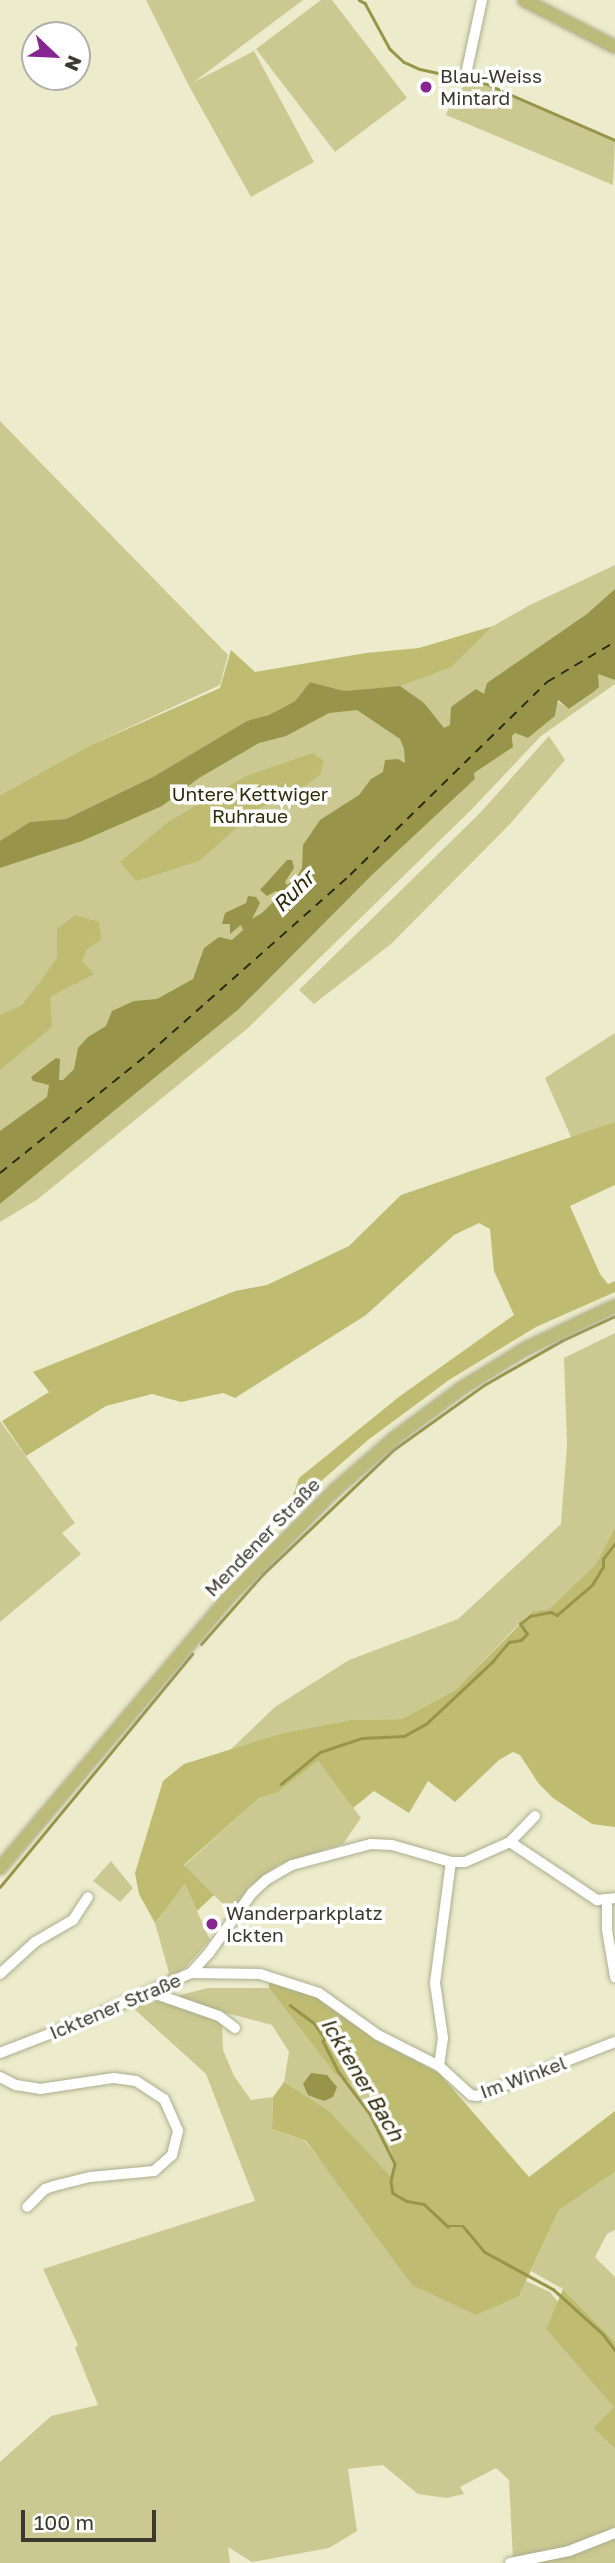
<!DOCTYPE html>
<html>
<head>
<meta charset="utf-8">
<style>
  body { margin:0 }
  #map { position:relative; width:615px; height:2563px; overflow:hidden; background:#ececcc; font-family:"Golos Text",sans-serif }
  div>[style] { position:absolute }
  .green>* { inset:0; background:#cbc991 }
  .forest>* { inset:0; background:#bfbc71 }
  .water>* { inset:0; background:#98954a }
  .stream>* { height:2.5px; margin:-1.25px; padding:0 1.25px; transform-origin:1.25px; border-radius:1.25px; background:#98954a }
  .ferry>* { height:2px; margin-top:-1px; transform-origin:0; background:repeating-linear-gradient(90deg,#2c2a08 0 9px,transparent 0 16px) }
  .roads { filter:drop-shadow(0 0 2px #adad8f) drop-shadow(0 0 2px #adad8f) }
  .minor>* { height:10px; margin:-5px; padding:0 5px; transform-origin:5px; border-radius:5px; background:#fff }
  .major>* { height:12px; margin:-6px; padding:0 6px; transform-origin:6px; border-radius:6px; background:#bdbb7a }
  .dots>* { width:19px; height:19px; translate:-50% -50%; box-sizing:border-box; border:4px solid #fff; border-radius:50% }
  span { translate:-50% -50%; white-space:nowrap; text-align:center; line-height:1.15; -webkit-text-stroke:7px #fff; paint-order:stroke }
  .poi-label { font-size:19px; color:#39392d }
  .left { translate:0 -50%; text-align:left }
  .park-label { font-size:19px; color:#2d2b09 }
  .street-label { font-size:19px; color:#39392d }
  .water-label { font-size:21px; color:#2c2a08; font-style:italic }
  .north { position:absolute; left:21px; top:21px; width:70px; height:70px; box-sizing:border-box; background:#fff; border:2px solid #b0b0ab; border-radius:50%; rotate:113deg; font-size:19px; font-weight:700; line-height:28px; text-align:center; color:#39392d }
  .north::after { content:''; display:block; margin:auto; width:24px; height:32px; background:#872690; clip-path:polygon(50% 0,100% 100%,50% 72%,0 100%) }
  .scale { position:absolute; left:21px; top:2510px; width:135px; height:32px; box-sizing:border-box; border:4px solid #39392d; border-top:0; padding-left:9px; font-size:21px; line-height:24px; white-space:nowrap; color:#39392d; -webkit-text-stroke:5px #fff; paint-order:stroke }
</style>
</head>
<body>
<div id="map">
  <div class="green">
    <i style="clip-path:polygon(146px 0,303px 0,194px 82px,254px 51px,314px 162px,251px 197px,189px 86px)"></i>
    <i style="clip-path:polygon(321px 0,332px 0,407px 98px,335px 152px,256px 49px)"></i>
    <i style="clip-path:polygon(467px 83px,484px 85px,615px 141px,613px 185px,446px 115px,453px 98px)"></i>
    <i style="clip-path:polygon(0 421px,228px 655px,220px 685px,91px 745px,0 795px)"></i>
    <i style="clip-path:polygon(615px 565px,615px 636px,0 1157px,0 799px,467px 651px,493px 626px,530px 605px)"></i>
    <i style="clip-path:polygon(598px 673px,615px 680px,615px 684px,541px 736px,471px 810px,248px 1028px,38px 1199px,0 1222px,0 1204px,239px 1009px,372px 875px,475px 779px,474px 773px,513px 742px,512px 736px,515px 733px,528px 738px,555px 716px,558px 702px,570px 709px,592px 693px)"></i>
    <i style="clip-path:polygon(549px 736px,565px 760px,510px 824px,391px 944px,314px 1004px,299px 990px,479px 814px)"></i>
    <i style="clip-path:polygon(615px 1033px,615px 1122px,572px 1139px,545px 1078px)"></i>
    <i style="clip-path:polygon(615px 1333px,615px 1527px,596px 1564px,549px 1609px,533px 1611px,520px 1623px,455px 1690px,402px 1719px,350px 1720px,283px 1733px,229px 1751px,275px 1707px,349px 1660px,458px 1619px,561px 1524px,567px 1444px,564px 1358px)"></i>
    <i style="clip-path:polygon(0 1421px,75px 1523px,62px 1533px,81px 1554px,0 1622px)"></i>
    <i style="clip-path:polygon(318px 1761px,361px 1818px,343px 1844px,278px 1865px,250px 1886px,231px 1912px,184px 1866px,259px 1798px,277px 1793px)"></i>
    <i style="clip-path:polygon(111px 1861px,133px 1888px,120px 1902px,93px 1881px)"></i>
    <i style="clip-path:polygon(185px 1884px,210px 1940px,185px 1968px,165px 1979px,169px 1973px,155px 1923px)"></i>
    <i style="clip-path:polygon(208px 1988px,269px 1988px,335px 2074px,372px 2094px,395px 2163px,391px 2178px,328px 2110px,284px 2082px,289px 2052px,272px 2025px,226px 2013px,222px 2022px,223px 2050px,234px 2076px,251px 2100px,273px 2097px,272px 2129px,305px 2141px,328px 2170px,519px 2296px,526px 2281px,550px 2292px,558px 2302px,546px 2329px,615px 2407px,593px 2428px,615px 2449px,615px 2527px,570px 2547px,513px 2560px,509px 2480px,496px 2468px,460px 2487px,464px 2494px,446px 2498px,418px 2494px,383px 2465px,348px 2469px,357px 2531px,329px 2548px,252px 2562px,228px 2547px,230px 2563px,0 2563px,0 2462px,51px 2416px,98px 2405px,75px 2348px,78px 2345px,43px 2269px,255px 2201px,206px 2074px,132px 2007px)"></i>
    <i style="clip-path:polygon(615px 2172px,615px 2230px,607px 2234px,595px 2257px,615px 2277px,615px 2342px,563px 2289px,531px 2271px,559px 2210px)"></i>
    <i style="clip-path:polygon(615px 2538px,615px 2563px,528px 2563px)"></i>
  </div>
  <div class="forest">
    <i style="clip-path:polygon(493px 626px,451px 667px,400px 686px,345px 691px,310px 682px,295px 701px,269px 715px,247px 721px,153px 777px,66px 819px,30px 822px,0 841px,0 795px,91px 745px,220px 688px,231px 650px,255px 672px,366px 653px,419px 648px)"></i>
    <i style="clip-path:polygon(313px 753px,324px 761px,320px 775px,294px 794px,258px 809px,199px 861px,136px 881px,120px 862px,168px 822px,246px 776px)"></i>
    <i style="clip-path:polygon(75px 915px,99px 922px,101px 940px,87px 949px,82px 961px,94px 974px,50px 997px,52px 1027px,0 1070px,0 1015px,22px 1005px,42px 979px,57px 958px,57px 929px)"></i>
    <i style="clip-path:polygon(615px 1122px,615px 1185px,570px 1206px,600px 1274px,608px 1284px,615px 1281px,615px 1292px,536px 1327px,449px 1380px,368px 1440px,295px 1504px,290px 1504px,299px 1478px,400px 1396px,514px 1315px,494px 1271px,490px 1229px,479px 1223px,454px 1235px,366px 1315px,235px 1398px,223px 1393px,181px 1402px,152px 1394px,106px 1406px,26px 1456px,2px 1421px,49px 1392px,33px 1372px,235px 1291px,267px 1285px,349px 1246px,401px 1195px)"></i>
    <i style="clip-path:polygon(615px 1527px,615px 1827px,592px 1824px,553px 1798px,539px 1784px,520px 1755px,513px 1752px,499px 1760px,455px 1802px,428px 1781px,409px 1813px,374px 1791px,353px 1808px,318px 1761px,277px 1793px,259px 1798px,184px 1865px,214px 1895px,197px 1911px,185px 1884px,155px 1923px,139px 1894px,135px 1873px,163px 1781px,184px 1764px,283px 1733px,350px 1720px,402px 1719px,455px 1690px,533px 1611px,549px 1609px,596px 1564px)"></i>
    <i style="clip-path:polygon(269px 1982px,314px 1996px,340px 2011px,372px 2038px,439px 2073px,529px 2177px,615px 2111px,615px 2172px,559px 2210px,519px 2296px,476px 2315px,412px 2285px,306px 2141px,272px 2129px,273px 2097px,284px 2082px,328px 2110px,391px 2177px,395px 2163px,372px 2094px,335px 2074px,269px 1988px)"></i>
    <i style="clip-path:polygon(563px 2289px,615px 2342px,615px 2449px,593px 2428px,614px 2407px,546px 2329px)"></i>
  </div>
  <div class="water">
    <i style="clip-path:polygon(615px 589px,615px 680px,598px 674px,599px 687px,592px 693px,569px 709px,558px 700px,555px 716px,528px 738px,515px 733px,512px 736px,513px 747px,474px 773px,475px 779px,372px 875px,239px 1009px,0 1204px,0 1131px,47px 1097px,49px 1085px,33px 1081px,31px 1077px,56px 1058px,60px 1059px,59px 1080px,63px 1080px,74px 1069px,78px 1048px,88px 1037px,106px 1026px,112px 1011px,134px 1001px,157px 999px,193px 979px,204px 948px,219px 937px,232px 940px,243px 930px,241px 925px,230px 934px,230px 924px,222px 924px,225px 913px,246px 903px,248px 896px,256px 897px,260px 903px,252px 919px,262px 913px,280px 895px,276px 891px,267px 896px,260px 890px,287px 860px,292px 860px,294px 868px,285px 882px,287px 885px,296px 879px,302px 868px,303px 845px,320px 820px,359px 795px,371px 779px,383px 772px,385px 760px,398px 759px,405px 763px,404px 749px,400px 739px,357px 710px,329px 713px,286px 736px,259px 743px,199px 778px,162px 806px,82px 841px,0 868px,0 841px,30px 822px,66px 819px,153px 777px,247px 721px,269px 715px,295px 701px,310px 682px,345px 691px,400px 686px,424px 703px,444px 728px,450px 725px,451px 707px,476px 689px,484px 694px,487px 683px,587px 614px)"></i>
    <i style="clip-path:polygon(311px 2073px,327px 2075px,337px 2087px,333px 2097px,324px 2101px,308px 2095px,303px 2084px)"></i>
  </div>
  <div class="stream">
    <i style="left:359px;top:0;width:7px;rotate:27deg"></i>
    <i style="left:365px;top:3px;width:52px;rotate:61.5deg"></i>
    <i style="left:390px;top:49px;width:19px;rotate:43deg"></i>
    <i style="left:404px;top:62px;width:17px;rotate:24deg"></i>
    <i style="left:420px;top:69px;width:66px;rotate:12.3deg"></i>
    <i style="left:484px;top:83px;width:143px;rotate:23.5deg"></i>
    <i style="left:201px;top:1644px;width:94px;rotate:-48.5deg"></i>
    <i style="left:263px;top:1574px;width:180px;rotate:-43.6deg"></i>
    <i style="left:393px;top:1450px;width:112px;rotate:-35.5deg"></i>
    <i style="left:484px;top:1385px;width:89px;rotate:-29.7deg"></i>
    <i style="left:561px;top:1341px;width:60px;rotate:-24.8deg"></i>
    <i style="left:281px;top:1784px;width:50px;rotate:-39.4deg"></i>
    <i style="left:320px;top:1752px;width:44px;rotate:-18.4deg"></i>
    <i style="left:362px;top:1738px;width:42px;rotate:-2.7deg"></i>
    <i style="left:404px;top:1736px;width:25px;rotate:-29deg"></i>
    <i style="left:426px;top:1724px;width:91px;rotate:-43.2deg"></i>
    <i style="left:492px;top:1662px;width:26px;rotate:-50deg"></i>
    <i style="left:509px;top:1642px;width:12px;rotate:-9deg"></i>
    <i style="left:521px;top:1640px;width:8px;rotate:-45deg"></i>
    <i style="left:527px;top:1634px;width:12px;rotate:-125deg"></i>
    <i style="left:520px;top:1624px;width:13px;rotate:-39deg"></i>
    <i style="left:530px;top:1616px;width:21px;rotate:-11deg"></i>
    <i style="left:551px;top:1612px;width:7px;rotate:27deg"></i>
    <i style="left:557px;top:1615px;width:46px;rotate:-40.6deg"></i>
    <i style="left:592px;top:1585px;width:21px;rotate:-59deg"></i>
    <i style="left:603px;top:1567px;width:8px;rotate:-90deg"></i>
    <i style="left:603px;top:1559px;width:20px;rotate:-53deg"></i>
    <i style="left:0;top:1887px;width:302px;rotate:-50.5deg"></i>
    <i style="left:290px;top:2005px;width:30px;rotate:37deg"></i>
    <i style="left:314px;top:2023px;width:19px;rotate:55deg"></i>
    <i style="left:325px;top:2039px;width:3px;rotate:135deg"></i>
    <i style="left:323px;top:2041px;width:34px;rotate:63deg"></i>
    <i style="left:338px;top:2071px;width:54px;rotate:53.3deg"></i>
    <i style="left:370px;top:2114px;width:56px;rotate:63.4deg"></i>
    <i style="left:395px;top:2164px;width:18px;rotate:103deg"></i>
    <i style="left:391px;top:2182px;width:11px;rotate:80deg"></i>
    <i style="left:393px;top:2193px;width:16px;rotate:30deg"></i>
    <i style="left:407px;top:2201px;width:17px;rotate:10deg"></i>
    <i style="left:424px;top:2204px;width:33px;rotate:43deg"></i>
    <i style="left:448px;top:2226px;width:15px"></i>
    <i style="left:463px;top:2226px;width:34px;rotate:50deg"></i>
    <i style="left:485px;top:2252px;width:77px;rotate:28.6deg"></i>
    <i style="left:553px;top:2289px;width:67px;rotate:42deg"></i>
    <i style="left:603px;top:2334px;width:20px;rotate:53deg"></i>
  </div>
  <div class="ferry">
    <i style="left:0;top:1173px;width:190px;rotate:-38.8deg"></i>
    <i style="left:148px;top:1054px;width:270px;rotate:-41.5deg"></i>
    <i style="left:350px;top:875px;width:276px;rotate:-44.4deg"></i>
    <i style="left:547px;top:682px;width:79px;rotate:-30.5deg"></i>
  </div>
  <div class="roads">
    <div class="minor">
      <i style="left:466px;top:74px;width:76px;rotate:-77.8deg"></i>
      <i style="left:510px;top:1842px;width:36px;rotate:-46deg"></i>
      <i style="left:607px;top:1899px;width:31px;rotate:90deg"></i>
      <i style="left:607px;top:1930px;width:48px;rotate:80.3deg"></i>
      <i style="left:191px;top:1973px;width:69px;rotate:0.8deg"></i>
      <i style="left:260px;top:1974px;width:62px;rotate:17.9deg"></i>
      <i style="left:319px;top:1993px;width:72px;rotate:35.4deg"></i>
      <i style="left:378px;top:2035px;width:68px;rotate:26.9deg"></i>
      <i style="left:439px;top:2066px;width:43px;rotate:42.2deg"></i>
      <i style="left:471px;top:2095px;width:6px;rotate:9deg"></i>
      <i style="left:477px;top:2096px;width:148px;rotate:-21.4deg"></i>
      <i style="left:0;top:1974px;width:47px;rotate:-42.4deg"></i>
      <i style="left:35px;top:1942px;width:44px;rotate:-30.1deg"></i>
      <i style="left:73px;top:1920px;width:27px;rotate:-57deg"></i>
      <i style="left:150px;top:1992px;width:73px;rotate:19.2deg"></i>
      <i style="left:219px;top:2016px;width:20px;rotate:37deg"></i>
      <i style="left:0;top:2053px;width:94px;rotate:-21.1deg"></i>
      <i style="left:88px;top:2019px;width:113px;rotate:-24.1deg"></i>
      <i style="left:191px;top:1973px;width:27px;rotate:-48deg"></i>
      <i style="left:209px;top:1953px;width:74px;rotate:-54.4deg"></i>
      <i style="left:252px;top:1893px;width:19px;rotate:-43deg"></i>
      <i style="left:266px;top:1880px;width:30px;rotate:-30deg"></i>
      <i style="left:292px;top:1865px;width:82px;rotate:-14.9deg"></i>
      <i style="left:371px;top:1844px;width:21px;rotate:3deg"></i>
      <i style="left:392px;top:1845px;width:61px;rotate:16.1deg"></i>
      <i style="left:451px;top:1862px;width:14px"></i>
      <i style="left:465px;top:1862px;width:49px;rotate:-24deg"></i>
      <i style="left:510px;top:1842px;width:105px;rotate:33.7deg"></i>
      <i style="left:597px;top:1900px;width:18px;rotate:-6deg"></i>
      <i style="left:439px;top:2066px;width:28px;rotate:-82deg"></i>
      <i style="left:443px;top:2038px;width:56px;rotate:-98.3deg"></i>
      <i style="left:435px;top:1983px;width:122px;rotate:-82.5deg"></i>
      <i style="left:0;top:2077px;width:18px;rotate:27deg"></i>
      <i style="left:16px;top:2085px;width:24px;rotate:9deg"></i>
      <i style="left:40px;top:2089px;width:75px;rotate:-8.5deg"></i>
      <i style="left:114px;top:2078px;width:22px;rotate:8deg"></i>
      <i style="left:136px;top:2081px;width:33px;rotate:33deg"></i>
      <i style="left:164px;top:2099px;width:35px;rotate:66deg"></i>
      <i style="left:178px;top:2131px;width:25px;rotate:104deg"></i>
      <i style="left:172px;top:2155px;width:24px;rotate:138deg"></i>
      <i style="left:154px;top:2171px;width:64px;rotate:174.6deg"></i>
      <i style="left:90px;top:2177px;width:37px;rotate:166deg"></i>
      <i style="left:54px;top:2186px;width:9px;rotate:162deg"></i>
      <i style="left:45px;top:2189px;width:25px;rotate:135deg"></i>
      <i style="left:510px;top:2563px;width:60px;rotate:-11.5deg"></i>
      <i style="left:569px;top:2551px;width:49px;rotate:-21.4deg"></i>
    </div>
    <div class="major">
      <i style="left:524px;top:0;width:102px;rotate:27.3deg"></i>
      <i style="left:0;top:1868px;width:353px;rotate:-49.8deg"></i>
      <i style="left:228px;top:1598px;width:152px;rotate:-45.3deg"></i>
      <i style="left:335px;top:1490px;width:81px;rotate:-41deg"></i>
      <i style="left:396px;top:1437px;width:82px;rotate:-36.6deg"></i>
      <i style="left:462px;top:1388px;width:74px;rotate:-31.8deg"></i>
      <i style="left:525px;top:1349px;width:100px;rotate:-25.5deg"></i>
    </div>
  </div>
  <div class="dots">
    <i style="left:426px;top:87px;background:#872690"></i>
    <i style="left:212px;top:1924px;background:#872690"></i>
  </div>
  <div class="poi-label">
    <span class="left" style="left:440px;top:87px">Blau-Weiss<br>Mintard</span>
    <span class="left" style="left:226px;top:1924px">Wanderparkplatz<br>Ickten</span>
  </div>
  <div class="park-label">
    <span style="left:250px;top:805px">Untere Kettwiger<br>Ruhraue</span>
  </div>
  <div class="street-label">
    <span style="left:262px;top:1537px;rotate:-46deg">Mendener Straße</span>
    <span style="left:115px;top:2006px;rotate:-23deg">Icktener Straße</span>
    <span style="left:523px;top:2077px;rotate:-20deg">Im Winkel</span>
  </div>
  <div class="water-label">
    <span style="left:293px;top:891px;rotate:-45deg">Ruhr</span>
    <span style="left:363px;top:2079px;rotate:59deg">Icktener Bach</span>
  </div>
  <div class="north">N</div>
  <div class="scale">100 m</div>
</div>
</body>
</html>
